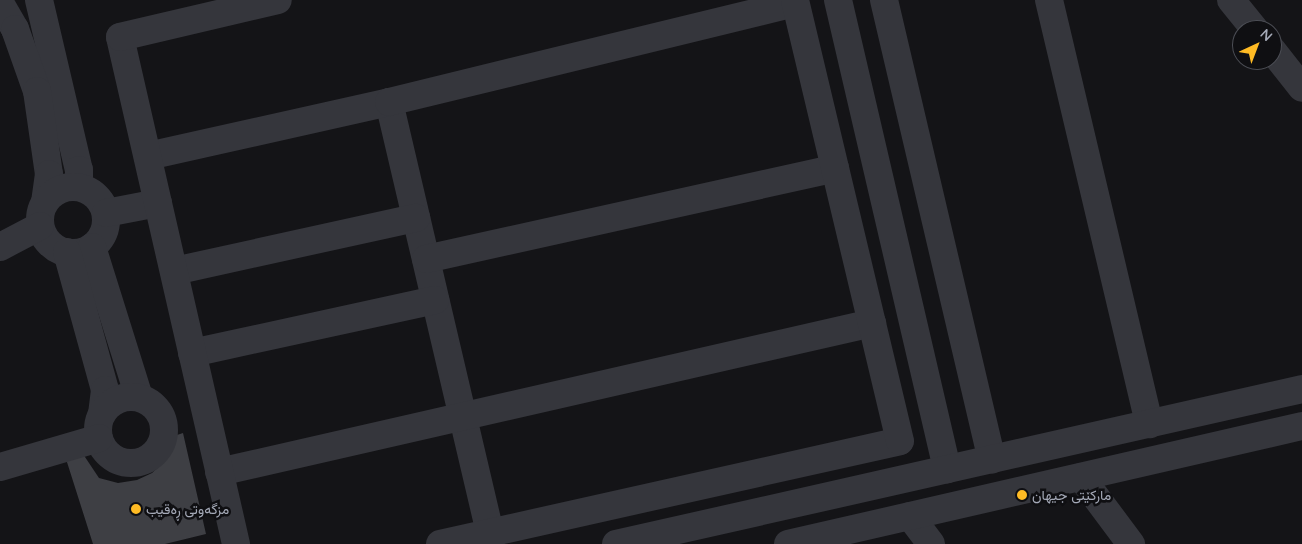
<!DOCTYPE html>
<html>
<head>
<meta charset="utf-8">
<style>
  body { margin:0 }
  #map { position:relative; width:1302px; height:544px; overflow:hidden; background:#141417; font-family:Quicksand,Vazirmatn,sans-serif }
  div>[style] { position:absolute }
  .building>* { inset:0; background:#3e3f44 }
  .minor>* { height:28px; margin:-14px; padding:0 14px; transform-origin:14px; border-radius:14px; background:#35363c }
  .minor>.ring { margin:-14px; padding:0; box-sizing:content-box; background:none; border:28px solid #35363c; border-radius:50% }
  .dots>* { width:14px; height:14px; translate:-50% -50%; box-sizing:border-box; border:2px solid #0f0f12; border-radius:50% }
  span { translate:-50% -50%; white-space:nowrap; text-align:center; line-height:1.15; -webkit-text-stroke:5px #0f0f12; paint-order:stroke }
  .poi-label { font-size:14px; color:#a5aab8 }
  .left { translate:0 -50%; text-align:left }
  .north { position:absolute; left:1232px; top:20px; width:50px; height:50px; box-sizing:border-box; background:#0f0f12; border:1px solid #4b4d54; border-radius:50%; rotate:43deg; font-size:14px; font-weight:700; line-height:20px; text-align:center; color:#a5aab8 }
  .north::after { content:''; display:block; margin:auto; width:18px; height:22px; background:#ffbb24; clip-path:polygon(50% 0,100% 100%,50% 72%,0 100%) }
</style>
</head>
<body>
<div id="map">
  <div class="building">
    <i style="clip-path:polygon(183px 433px,206px 534px,165px 544px,93px 544px,66px 459px,83px 454px,99px 478px,118px 483px,137px 480px,152px 473px,164px 462px,171px 453px,171px 437px)"></i>
  </div>
  <div class="minor">
    <i style="left:39px;top:0;width:175px;rotate:76.8deg"></i>
    <i style="left:79px;top:170px;width:17px;rotate:90deg"></i>
    <i style="left:838px;top:0;width:482px;rotate:76.9deg"></i>
    <i style="left:884px;top:0;width:472px;rotate:76.8deg"></i>
    <i style="left:1049px;top:0;width:436px;rotate:76.7deg"></i>
    <i style="left:1231px;top:0;width:38px;rotate:51deg"></i>
    <i style="left:0;top:3px;width:30px;rotate:60deg"></i>
    <i style="left:15px;top:29px;width:66px;rotate:70.5deg"></i>
    <i style="left:37px;top:91px;width:84px;rotate:81.8deg"></i>
    <i style="left:49px;top:174px;width:27px;rotate:98deg"></i>
    <i style="left:1272px;top:50px;width:48px;rotate:51.7deg"></i>
    <i style="left:389px;top:102px;width:443px;rotate:76.8deg"></i>
    <i style="left:148px;top:156px;width:247px;rotate:-12.6deg"></i>
    <i style="left:389px;top:102px;width:418px;rotate:-13.7deg"></i>
    <i class="ring" style="left:40px;top:187px;width:38px;height:38px"></i>
    <i style="left:106px;top:213px;width:53px;rotate:-10.9deg"></i>
    <i style="left:0;top:247px;width:45px;rotate:-27.7deg"></i>
    <i style="left:92px;top:247px;width:157px;rotate:72.6deg"></i>
    <i style="left:67px;top:252px;width:143px;rotate:74.6deg"></i>
    <i style="left:105px;top:390px;width:23px;rotate:97deg"></i>
    <i style="left:426px;top:259px;width:419px;rotate:-12.5deg"></i>
    <i style="left:174px;top:271px;width:248px;rotate:-12.4deg"></i>
    <i style="left:192px;top:353px;width:249px;rotate:-12.3deg"></i>
    <i class="ring" style="left:98px;top:397px;width:38px;height:38px"></i>
    <i style="left:0;top:467px;width:103px;rotate:-16.3deg"></i>
    <i style="left:219px;top:472px;width:670px;rotate:-12.85deg"></i>
    <i style="left:1081px;top:477px;width:84px;rotate:53.3deg"></i>
    <i style="left:910px;top:516px;width:35px;rotate:53deg"></i>
    <i style="left:236px;top:544px;width:520px;rotate:-102.89deg"></i>
    <i style="left:120px;top:37px;width:162px;rotate:-13.2deg"></i>
    <i style="left:440px;top:544px;width:471px;rotate:-12.6deg"></i>
    <i style="left:900px;top:441px;width:453px;rotate:-103.4deg"></i>
    <i style="left:616px;top:544px;width:703px;rotate:-12.73deg"></i>
    <i style="left:788px;top:544px;width:527px;rotate:-12.93deg"></i>
  </div>
  <div class="dots">
    <i style="left:1022px;top:495px;background:#ffbb24"></i>
    <i style="left:136px;top:509px;background:#ffbb24"></i>
  </div>
  <div class="poi-label">
    <span class="left" style="left:1032px;top:495px">مارکێتی جیهان</span>
    <span class="left" style="left:146px;top:509px">مزگەوتی ڕەقیب</span>
  </div>
  <div class="north">N</div>
</div>
</body>
</html>
